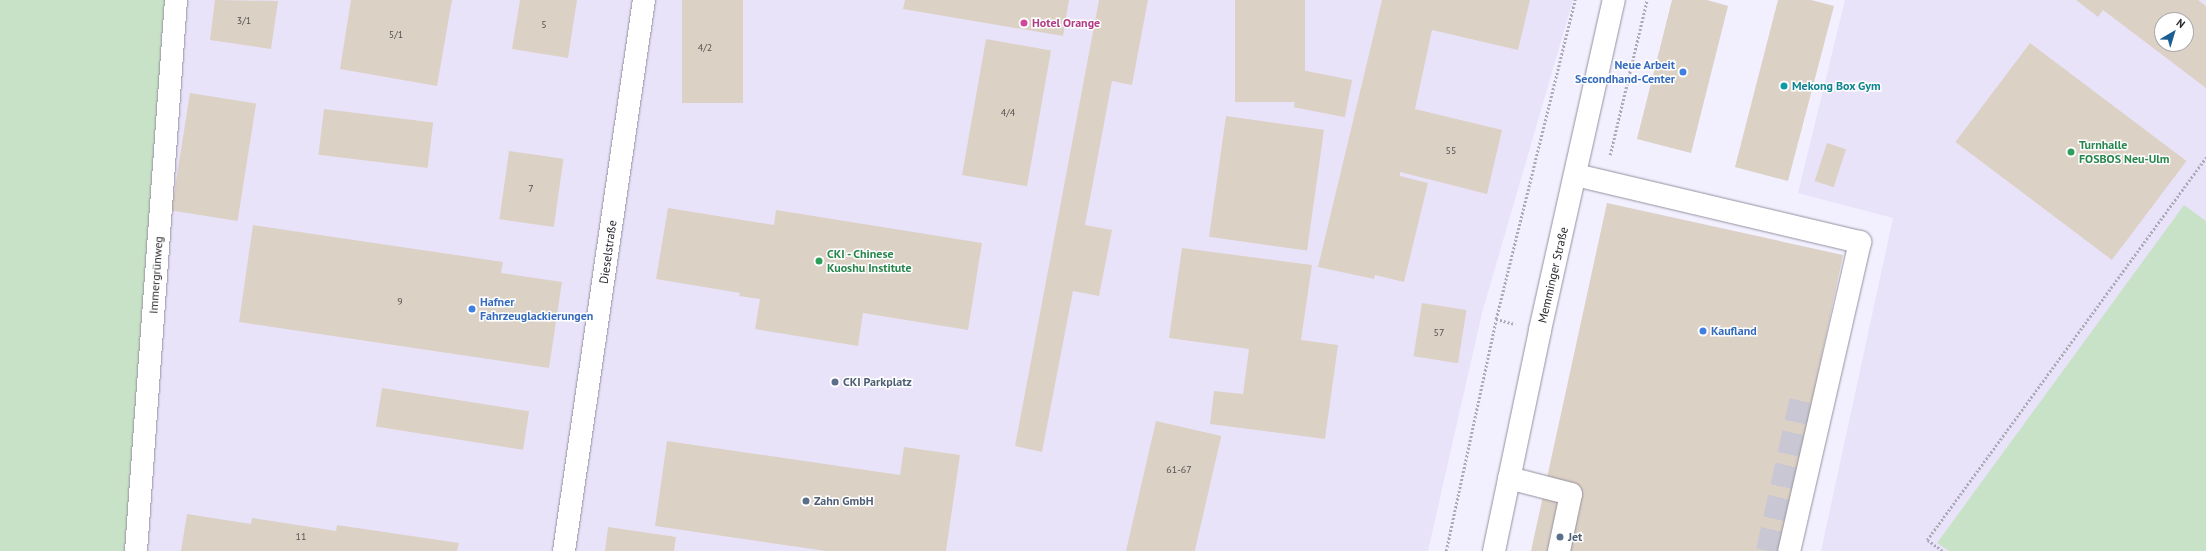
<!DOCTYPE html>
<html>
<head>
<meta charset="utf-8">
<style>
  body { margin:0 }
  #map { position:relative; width:2206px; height:551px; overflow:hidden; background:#f2effe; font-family:"PT Sans",sans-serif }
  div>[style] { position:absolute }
  .built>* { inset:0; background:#e9e3fa }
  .green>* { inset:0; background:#c8e2c7 }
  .building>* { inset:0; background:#dcd1c5; transform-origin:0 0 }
  .minor-tunnel>* { height:22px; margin-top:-11px; transform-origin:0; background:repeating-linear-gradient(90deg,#cac7d4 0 22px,transparent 0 33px) }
  .path>* { height:2.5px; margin-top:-1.25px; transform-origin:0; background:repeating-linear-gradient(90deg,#acaab6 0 2px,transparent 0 4px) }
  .roads { filter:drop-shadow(0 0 1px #95919f) drop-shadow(0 0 1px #95919f) }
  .minor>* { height:22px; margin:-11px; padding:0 11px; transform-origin:11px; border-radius:11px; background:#fff }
  .major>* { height:22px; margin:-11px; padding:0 11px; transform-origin:11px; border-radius:11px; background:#fff }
  .dots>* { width:11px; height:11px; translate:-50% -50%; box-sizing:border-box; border:2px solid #fff; border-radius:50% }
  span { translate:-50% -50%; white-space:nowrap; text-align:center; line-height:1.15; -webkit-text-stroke:3px #fff; paint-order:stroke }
  .number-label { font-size:10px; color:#555252 }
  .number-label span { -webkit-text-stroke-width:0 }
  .hotel-label { font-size:12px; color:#b23c85; font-weight:700 }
  .left { translate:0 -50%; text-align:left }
  .shop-label { font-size:12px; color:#366cbe; font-weight:700 }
  .right { translate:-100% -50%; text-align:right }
  .culture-label { font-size:12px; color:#0d838f; font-weight:700 }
  .leisure-label { font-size:12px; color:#27864d; font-weight:700 }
  .street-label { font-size:12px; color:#28272c }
  .service-label { font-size:12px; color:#4e5e75; font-weight:700 }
  .north { position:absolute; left:2154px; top:12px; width:40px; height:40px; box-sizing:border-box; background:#fff; border:1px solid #a9a9ab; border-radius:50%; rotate:38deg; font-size:11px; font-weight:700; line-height:16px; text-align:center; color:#28272c }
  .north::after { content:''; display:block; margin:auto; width:14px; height:18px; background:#1d5e93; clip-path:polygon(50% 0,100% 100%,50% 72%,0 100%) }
</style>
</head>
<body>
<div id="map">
  <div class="built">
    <i style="clip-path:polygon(172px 0,1573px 0,1482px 313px,1428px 551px,135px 551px)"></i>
    <i style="clip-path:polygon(evenodd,1845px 0,2206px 0,2206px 551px,1821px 551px,1893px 218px,1798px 193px,1845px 0,2162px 20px,2186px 20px,2186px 44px,2162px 44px,2162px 20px)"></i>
  </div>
  <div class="green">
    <i style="clip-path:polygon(0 0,172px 0,135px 551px,0 551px)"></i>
    <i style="clip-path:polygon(2184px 205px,2206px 221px,2206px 551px,1949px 551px,1937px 543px)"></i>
  </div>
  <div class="building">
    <i style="clip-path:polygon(215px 0,278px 1px,271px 49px,210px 40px)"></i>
    <i style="clip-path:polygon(351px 0,452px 0,437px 86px,340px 69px)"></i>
    <i style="clip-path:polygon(520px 0,577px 0,568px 58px,512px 49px)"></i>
    <i style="left:682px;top:0;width:61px;height:103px"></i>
    <i style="clip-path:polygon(905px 0,1069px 0,1063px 36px,903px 9px)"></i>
    <i style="clip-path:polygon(1099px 0,1148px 0,1132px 85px,1112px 81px,1085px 225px,1112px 230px,1099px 296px,1073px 291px,1042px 452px,1015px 446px)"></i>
    <i style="left:1235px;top:0;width:70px;height:102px"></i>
    <i style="clip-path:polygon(1382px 0,1530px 0,1518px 50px,1432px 30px,1415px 109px,1502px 130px,1487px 194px,1400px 172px,1400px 176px,1428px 183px,1404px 282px,1375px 275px,1374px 279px,1318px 267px)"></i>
    <i style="clip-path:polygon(1672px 0,1707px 0,1728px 6px,1691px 153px,1637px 139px)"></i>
    <i style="clip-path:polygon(1778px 0,1811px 0,1834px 6px,1788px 181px,1735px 167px)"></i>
    <i style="clip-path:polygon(evenodd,2076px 0,2198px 0,2206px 6px,2206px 88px,2103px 10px,2098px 17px,2076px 0,2162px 20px,2186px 20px,2186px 44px,2162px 44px,2162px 20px)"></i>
    <i style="left:986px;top:39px;width:66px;height:138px;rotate:10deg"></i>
    <i style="left:2030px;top:43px;width:196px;height:124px;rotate:37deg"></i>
    <i style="left:1301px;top:70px;width:52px;height:38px;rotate:11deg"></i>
    <i style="left:190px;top:93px;width:67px;height:119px;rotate:9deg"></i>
    <i style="left:324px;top:109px;width:110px;height:46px;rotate:7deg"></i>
    <i style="left:1226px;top:116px;width:99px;height:122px;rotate:8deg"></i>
    <i style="left:1827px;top:143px;width:20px;height:40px;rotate:18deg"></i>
    <i style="left:509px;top:151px;width:55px;height:69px;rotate:8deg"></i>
    <i style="clip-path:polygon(1607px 203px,1843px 255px,1811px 406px,1822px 409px,1799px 551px,1531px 551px)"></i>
    <i style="clip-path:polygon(668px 208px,774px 225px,776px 210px,982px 243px,968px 330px,863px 313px,858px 346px,755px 329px,760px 299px,739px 296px,740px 293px,656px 279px)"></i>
    <i style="clip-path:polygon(253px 225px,503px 262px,501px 273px,562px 282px,549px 368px,239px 322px)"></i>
    <i style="clip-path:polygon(1182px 248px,1312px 265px,1301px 340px,1338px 345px,1325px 439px,1210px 424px,1214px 391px,1243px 394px,1249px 349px,1169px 338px)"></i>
    <i style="left:1422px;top:303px;width:45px;height:54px;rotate:9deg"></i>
    <i style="left:382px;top:388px;width:149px;height:39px;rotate:9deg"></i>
    <i style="left:1156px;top:421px;width:67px;height:133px;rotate:13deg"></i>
    <i style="clip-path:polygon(667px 441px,900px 475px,904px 447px,960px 455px,946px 551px,826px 551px,655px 526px)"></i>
    <i style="clip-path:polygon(187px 514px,251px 524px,252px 518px,336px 531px,337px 525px,459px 543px,457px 551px,181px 551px)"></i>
    <i style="clip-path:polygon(608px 527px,676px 537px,674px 551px,605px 551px)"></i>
  </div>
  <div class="minor-tunnel">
    <i style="left:1767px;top:551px;width:162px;rotate:-77.5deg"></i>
  </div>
  <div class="path">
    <i style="left:1610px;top:155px;width:159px;rotate:-76.6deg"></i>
    <i style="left:1496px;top:319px;width:20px;rotate:15deg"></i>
    <i style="left:1446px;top:551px;width:237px;rotate:-77.8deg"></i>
    <i style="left:1496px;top:319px;width:329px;rotate:-76.1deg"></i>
    <i style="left:1942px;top:551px;width:19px;rotate:-144deg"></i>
    <i style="left:1927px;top:540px;width:474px;rotate:-53.9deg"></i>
  </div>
  <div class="roads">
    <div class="minor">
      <i style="left:1576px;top:175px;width:292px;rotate:13.3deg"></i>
      <i style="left:1860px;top:242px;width:317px;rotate:102.9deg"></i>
      <i style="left:1509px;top:478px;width:64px;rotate:14.5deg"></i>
      <i style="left:1571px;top:494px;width:58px;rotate:101.9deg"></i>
      <i style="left:136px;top:551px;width:552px;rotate:-85.85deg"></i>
      <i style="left:564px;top:551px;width:557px;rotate:-81.74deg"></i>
    </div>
    <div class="major">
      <i style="left:1494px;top:551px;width:226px;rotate:-78.2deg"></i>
      <i style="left:1540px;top:330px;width:338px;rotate:-77.4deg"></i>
    </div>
  </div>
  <div class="dots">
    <i style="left:1024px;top:23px;background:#d1479c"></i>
    <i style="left:1683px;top:72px;background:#3f7fe0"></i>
    <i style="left:1784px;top:86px;background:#0f9aa8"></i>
    <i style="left:2071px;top:152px;background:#2e9e5b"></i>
    <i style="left:819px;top:261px;background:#2e9e5b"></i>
    <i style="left:472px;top:309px;background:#3f7fe0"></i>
    <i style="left:1703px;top:331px;background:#3f7fe0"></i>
    <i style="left:835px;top:382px;background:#5c6f8a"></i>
    <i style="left:806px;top:501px;background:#5c6f8a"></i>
    <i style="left:1560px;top:537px;background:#5c6f8a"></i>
  </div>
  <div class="number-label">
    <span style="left:244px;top:21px">3/1</span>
    <span style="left:544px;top:25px">5</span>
    <span style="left:396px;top:35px">5/1</span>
    <span style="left:705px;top:48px">4/2</span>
    <span style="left:1008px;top:113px">4/4</span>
    <span style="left:1451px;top:151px">55</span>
    <span style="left:531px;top:189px">7</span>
    <span style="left:400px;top:302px">9</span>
    <span style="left:1439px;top:333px">57</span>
    <span style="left:1179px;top:470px">61-67</span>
    <span style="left:301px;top:537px">11</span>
  </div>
  <div class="hotel-label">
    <span class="left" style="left:1032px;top:23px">Hotel Orange</span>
  </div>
  <div class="shop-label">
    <span class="right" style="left:1675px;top:72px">Neue Arbeit<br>Secondhand-Center</span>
    <span class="left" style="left:480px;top:309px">Hafner<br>Fahrzeuglackierungen</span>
    <span class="left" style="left:1711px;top:331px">Kaufland</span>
  </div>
  <div class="culture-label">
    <span class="left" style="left:1792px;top:86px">Mekong Box Gym</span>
  </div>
  <div class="leisure-label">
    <span class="left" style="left:2079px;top:152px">Turnhalle<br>FOSBOS Neu-Ulm</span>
    <span class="left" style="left:827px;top:261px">CKI - Chinese<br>Kuoshu Institute</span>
  </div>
  <div class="street-label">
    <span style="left:608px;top:252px;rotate:-82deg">Dieselstraße</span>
    <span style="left:156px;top:275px;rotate:-86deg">Immergrünweg</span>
    <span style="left:1553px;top:275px;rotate:-77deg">Memminger Straße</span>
  </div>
  <div class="service-label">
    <span class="left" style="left:843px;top:382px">CKI Parkplatz</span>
    <span class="left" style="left:814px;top:501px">Zahn GmbH</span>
    <span class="left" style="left:1568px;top:537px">Jet</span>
  </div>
  <div class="north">N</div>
</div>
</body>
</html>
